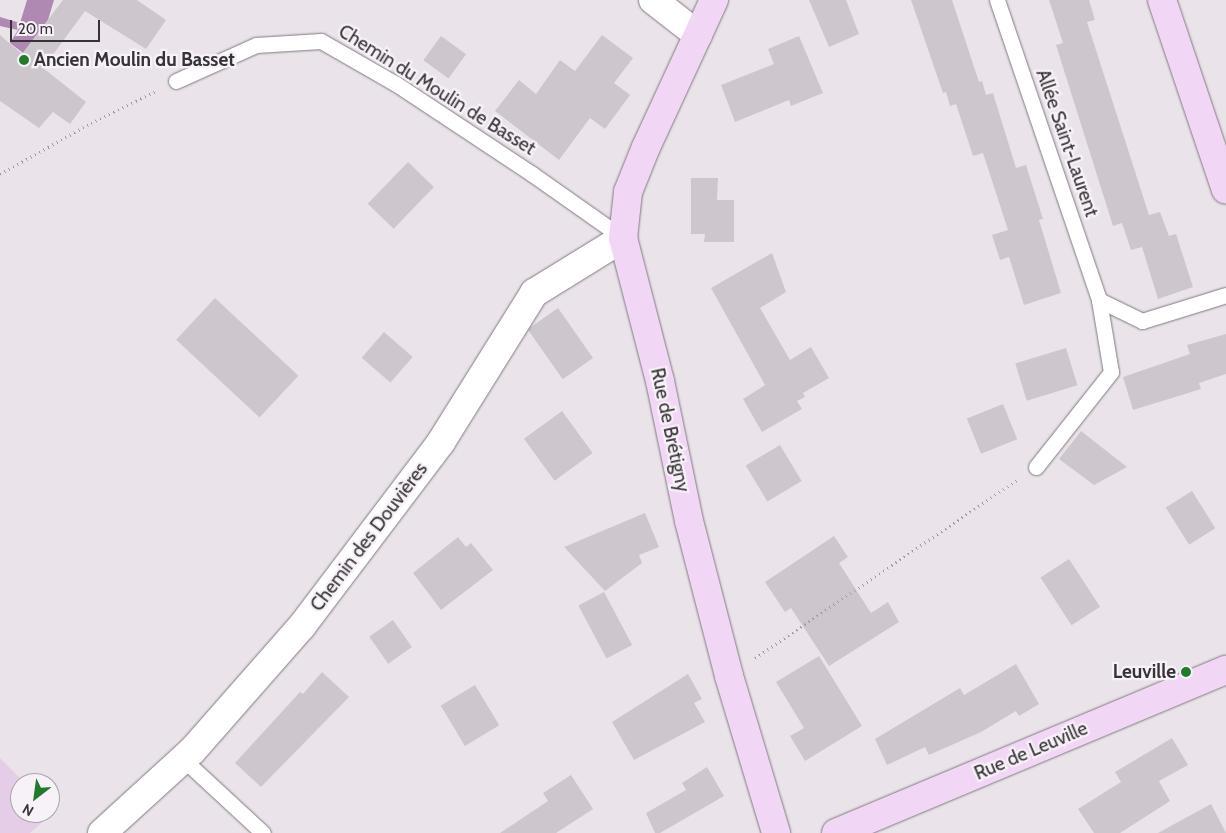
<!DOCTYPE html>
<html>
<head>
<meta charset="utf-8">
<style>
  body { margin:0 }
  #map { position:relative; width:1226px; height:833px; overflow:hidden; background:#eae4ea; font-family:Cabin,sans-serif }
  div>[style] { position:absolute }
  .green>* { inset:0; background:#e5cce7 }
  .water>* { inset:0; background:#b089b3 }
  .building>* { inset:0; background:#cdc7cd; transform-origin:0 0 }
  .path>* { height:3px; margin-top:-1.5px; transform-origin:0; background:repeating-linear-gradient(90deg,#9f9a9f 0 1px,transparent 0 5px) }
  .roads { filter:drop-shadow(0 0 1px #807a80) drop-shadow(0 0 1px #807a80) }
  .lane>* { height:15px; margin:-7.5px; padding:0 7.5px; transform-origin:7.5px; border-radius:7.5px; background:#fff }
  .street>* { height:28px; margin:-14px; padding:0 14px; transform-origin:14px; border-radius:14px; background:#fff }
  .secondary>* { height:28px; margin:-14px; padding:0 14px; transform-origin:14px; border-radius:14px; background:#f2d6f5 }
  .dots>* { width:14px; height:14px; translate:-50% -50%; box-sizing:border-box; border:2px solid #f7f1f8; border-radius:50% }
  span { translate:-50% -50%; white-space:nowrap; text-align:center; line-height:1.15; -webkit-text-stroke:4.5px #f7f1f8; paint-order:stroke }
  .poi-label { font-size:19px; color:#363336; font-weight:700 }
  .left { translate:0 -50%; text-align:left }
  .right { translate:-100% -50%; text-align:right }
  .street-label { font-size:19px; color:#363336 }
  .north { position:absolute; left:10px; top:773px; width:50px; height:50px; box-sizing:border-box; background:#f7f1f8; border:1px solid #aaa5aa; border-radius:50%; rotate:210deg; font-size:14px; font-weight:700; line-height:20px; text-align:center; color:#363336 }
  .north::after { content:''; display:block; margin:auto; width:18px; height:22px; background:#227b29; clip-path:polygon(50% 0,100% 100%,50% 72%,0 100%) }
  .scale { position:absolute; left:10px; top:20px; width:90px; height:22px; box-sizing:border-box; border:2px solid #363336; border-top:0; padding-left:6px; font-size:15px; line-height:18px; white-space:nowrap; color:#363336; -webkit-text-stroke:4px #f7f1f8; paint-order:stroke }
</style>
</head>
<body>
<div id="map">
  <div class="green">
    <i style="clip-path:polygon(0 758px,25px 783px,20px 783px,20px 813px,50px 813px,50px 807px,55px 811px,30px 833px,0 833px)"></i>
  </div>
  <div class="water">
    <i style="clip-path:polygon(27px 0,54px 0,48px 20px,23px 53px,10px 43px,18px 30px,0 26px,0 17px,20px 23px)"></i>
  </div>
  <div class="building">
    <i style="clip-path:polygon(63px 0,137px 0,166px 20px,146px 49px,85px 11px,43px 68px,86px 102px,70px 124px,53px 112px,39px 128px,0 101px,0 35px,22px 54px)"></i>
    <i style="clip-path:polygon(809px 0,846px 0,859px 34px,829px 47px)"></i>
    <i style="clip-path:polygon(911px 0,952px 0,979px 82px,982px 81px,986px 95px,993px 93px,1016px 168px,1026px 165px,1043px 219px,1039px 220px,1061px 293px,1024px 305px,1009px 257px,1000px 260px,992px 235px,1008px 230px,983px 153px,973px 156px,956px 104px,950px 106px,946px 92px,943px 93px)"></i>
    <i style="clip-path:polygon(1049px 0,1089px 0,1095px 20px,1087px 22px,1149px 215px,1160px 212px,1169px 236px,1176px 234px,1193px 287px,1158px 299px,1142px 247px,1131px 250px,1122px 223px,1113px 226px,1056px 45px,1063px 43px)"></i>
    <i style="clip-path:polygon(602px 35px,633px 58px,614px 83px,630px 95px,605px 129px,590px 118px,559px 160px,495px 111px,519px 80px,536px 94px,560px 60px,575px 71px)"></i>
    <i style="left:441px;top:36px;width:31px;height:30px;rotate:36deg"></i>
    <i style="clip-path:polygon(799px 36px,823px 93px,791px 106px,789px 100px,735px 122px,721px 85px,774px 64px,768px 49px)"></i>
    <i style="left:408px;top:162px;width:36px;height:58px;rotate:44deg"></i>
    <i style="clip-path:polygon(691px 178px,718px 178px,717px 200px,734px 200px,734px 242px,704px 242px,705px 234px,691px 234px)"></i>
    <i style="clip-path:polygon(772px 253px,786px 292px,760px 308px,790px 360px,811px 347px,829px 378px,803px 393px,805px 397px,797px 401px,802px 409px,762px 432px,743px 399px,765px 385px,711px 288px)"></i>
    <i style="left:215px;top:298px;width:114px;height:57px;rotate:43deg"></i>
    <i style="left:558px;top:308px;width:61px;height:37px;rotate:55deg"></i>
    <i style="left:384px;top:332px;width:38px;height:34px;rotate:41deg"></i>
    <i style="clip-path:polygon(1226px 334px,1226px 374px,1199px 383px,1201px 389px,1133px 410px,1123px 377px,1190px 354px,1187px 345px)"></i>
    <i style="left:1066px;top:348px;width:39px;height:53px;rotate:73deg"></i>
    <i style="left:1003px;top:404px;width:38px;height:39px;rotate:68deg"></i>
    <i style="left:562px;top:411px;width:52px;height:47px;rotate:54deg"></i>
    <i style="clip-path:polygon(1081px 431px,1127px 467px,1094px 485px,1059px 459px)"></i>
    <i style="left:780px;top:445px;width:42px;height:40px;rotate:59deg"></i>
    <i style="left:1192px;top:491px;width:44px;height:31px;rotate:58deg"></i>
    <i style="clip-path:polygon(645px 513px,659px 547px,639px 555px,642px 563px,605px 591px,564px 547px)"></i>
    <i style="clip-path:polygon(834px 536px,848px 557px,839px 563px,871px 613px,888px 602px,899px 622px,829px 666px,791px 608px,785px 612px,765px 582px)"></i>
    <i style="clip-path:polygon(458px 537px,466px 547px,471px 543px,493px 570px,441px 610px,413px 573px)"></i>
    <i style="left:1069px;top:559px;width:57px;height:34px;rotate:57deg"></i>
    <i style="left:604px;top:592px;width:60px;height:29px;rotate:62deg"></i>
    <i style="left:393px;top:620px;width:33px;height:29px;rotate:55deg"></i>
    <i style="clip-path:polygon(819px 656px,862px 726px,805px 761px,790px 736px,804px 728px,776px 682px)"></i>
    <i style="clip-path:polygon(1016px 664px,1039px 704px,1019px 716px,1016px 711px,981px 732px,929px 755px,925px 747px,887px 765px,875px 739px,960px 688px,964px 695px)"></i>
    <i style="clip-path:polygon(322px 672px,349px 697px,261px 787px,235px 763px,300px 692px,303px 694px)"></i>
    <i style="clip-path:polygon(688px 674px,702px 699px,694px 703px,705px 722px,634px 760px,612px 722px)"></i>
    <i style="left:475px;top:685px;width:47px;height:40px;rotate:59deg"></i>
    <i style="clip-path:polygon(1172px 738px,1188px 765px,1159px 781px,1170px 801px,1120px 833px,1094px 833px,1078px 809px,1121px 782px,1115px 772px)"></i>
    <i style="clip-path:polygon(707px 767px,724px 796px,660px 833px,655px 833px,646px 813px,686px 790px,682px 783px)"></i>
    <i style="clip-path:polygon(571px 775px,593px 809px,556px 833px,500px 833px,548px 801px,543px 793px)"></i>
    <i style="clip-path:polygon(1211px 804px,1226px 833px,1158px 833px)"></i>
  </div>
  <div class="path">
    <i style="left:0;top:174px;width:104px;rotate:-29.3deg"></i>
    <i style="left:91px;top:123px;width:72px;rotate:-26.2deg"></i>
    <i style="left:755px;top:658px;width:317px;rotate:-34.2deg"></i>
  </div>
  <div class="roads">
    <div class="lane">
      <i style="left:997px;top:0;width:317px;rotate:71.2deg"></i>
      <i style="left:1099px;top:300px;width:48px;rotate:26deg"></i>
      <i style="left:1142px;top:321px;width:88px;rotate:-17.2deg"></i>
      <i style="left:176px;top:81px;width:88px;rotate:-24.2deg"></i>
      <i style="left:256px;top:45px;width:65px;rotate:-3.5deg"></i>
      <i style="left:321px;top:41px;width:86px;rotate:29.8deg"></i>
      <i style="left:396px;top:84px;width:163px;rotate:33.5deg"></i>
      <i style="left:532px;top:174px;width:111px;rotate:35.1deg"></i>
      <i style="left:1036px;top:467px;width:121px;rotate:-51.7deg"></i>
      <i style="left:1111px;top:372px;width:73px;rotate:-99.5deg"></i>
      <i style="left:183px;top:759px;width:109px;rotate:42.8deg"></i>
    </div>
    <div class="street">
      <i style="left:653px;top:0;width:57px;rotate:37.9deg"></i>
      <i style="left:102px;top:833px;width:123px;rotate:-42.4deg"></i>
      <i style="left:193px;top:750px;width:165px;rotate:-48.7deg"></i>
      <i style="left:302px;top:626px;width:231px;rotate:-52.9deg"></i>
      <i style="left:441px;top:442px;width:176px;rotate:-58deg"></i>
      <i style="left:534px;top:293px;width:105px;rotate:-31.7deg"></i>
    </div>
    <div class="secondary">
      <i style="left:714px;top:0;width:162px;rotate:114.8deg"></i>
      <i style="left:646px;top:147px;width:48px;rotate:111.8deg"></i>
      <i style="left:628px;top:192px;width:46px;rotate:96.2deg"></i>
      <i style="left:623px;top:238px;width:148px;rotate:75.5deg"></i>
      <i style="left:660px;top:381px;width:143px;rotate:78.3deg"></i>
      <i style="left:689px;top:521px;width:160px;rotate:75.5deg"></i>
      <i style="left:729px;top:676px;width:164px;rotate:73.3deg"></i>
      <i style="left:1162px;top:0;width:200px;rotate:71.4deg"></i>
      <i style="left:836px;top:833px;width:423px;rotate:-22.7deg"></i>
    </div>
  </div>
  <div class="dots">
    <i style="left:24px;top:60px;background:#227b29"></i>
    <i style="left:1186px;top:672px;background:#227b29"></i>
  </div>
  <div class="poi-label">
    <span class="left" style="left:34px;top:60px">Ancien Moulin du Basset</span>
    <span class="right" style="left:1176px;top:672px">Leuville</span>
  </div>
  <div class="street-label">
    <span style="left:437px;top:90px;rotate:32deg">Chemin du Moulin de Basset</span>
    <span style="left:1067px;top:143px;rotate:71deg">Allée Saint-Laurent</span>
    <span style="left:670px;top:430px;rotate:78deg">Rue de Brétigny</span>
    <span style="left:369px;top:537px;rotate:-53deg">Chemin des Douvières</span>
    <span style="left:1031px;top:751px;rotate:-23deg">Rue de Leuville</span>
  </div>
  <div class="north">N</div>
  <div class="scale">20 m</div>
</div>
</body>
</html>
